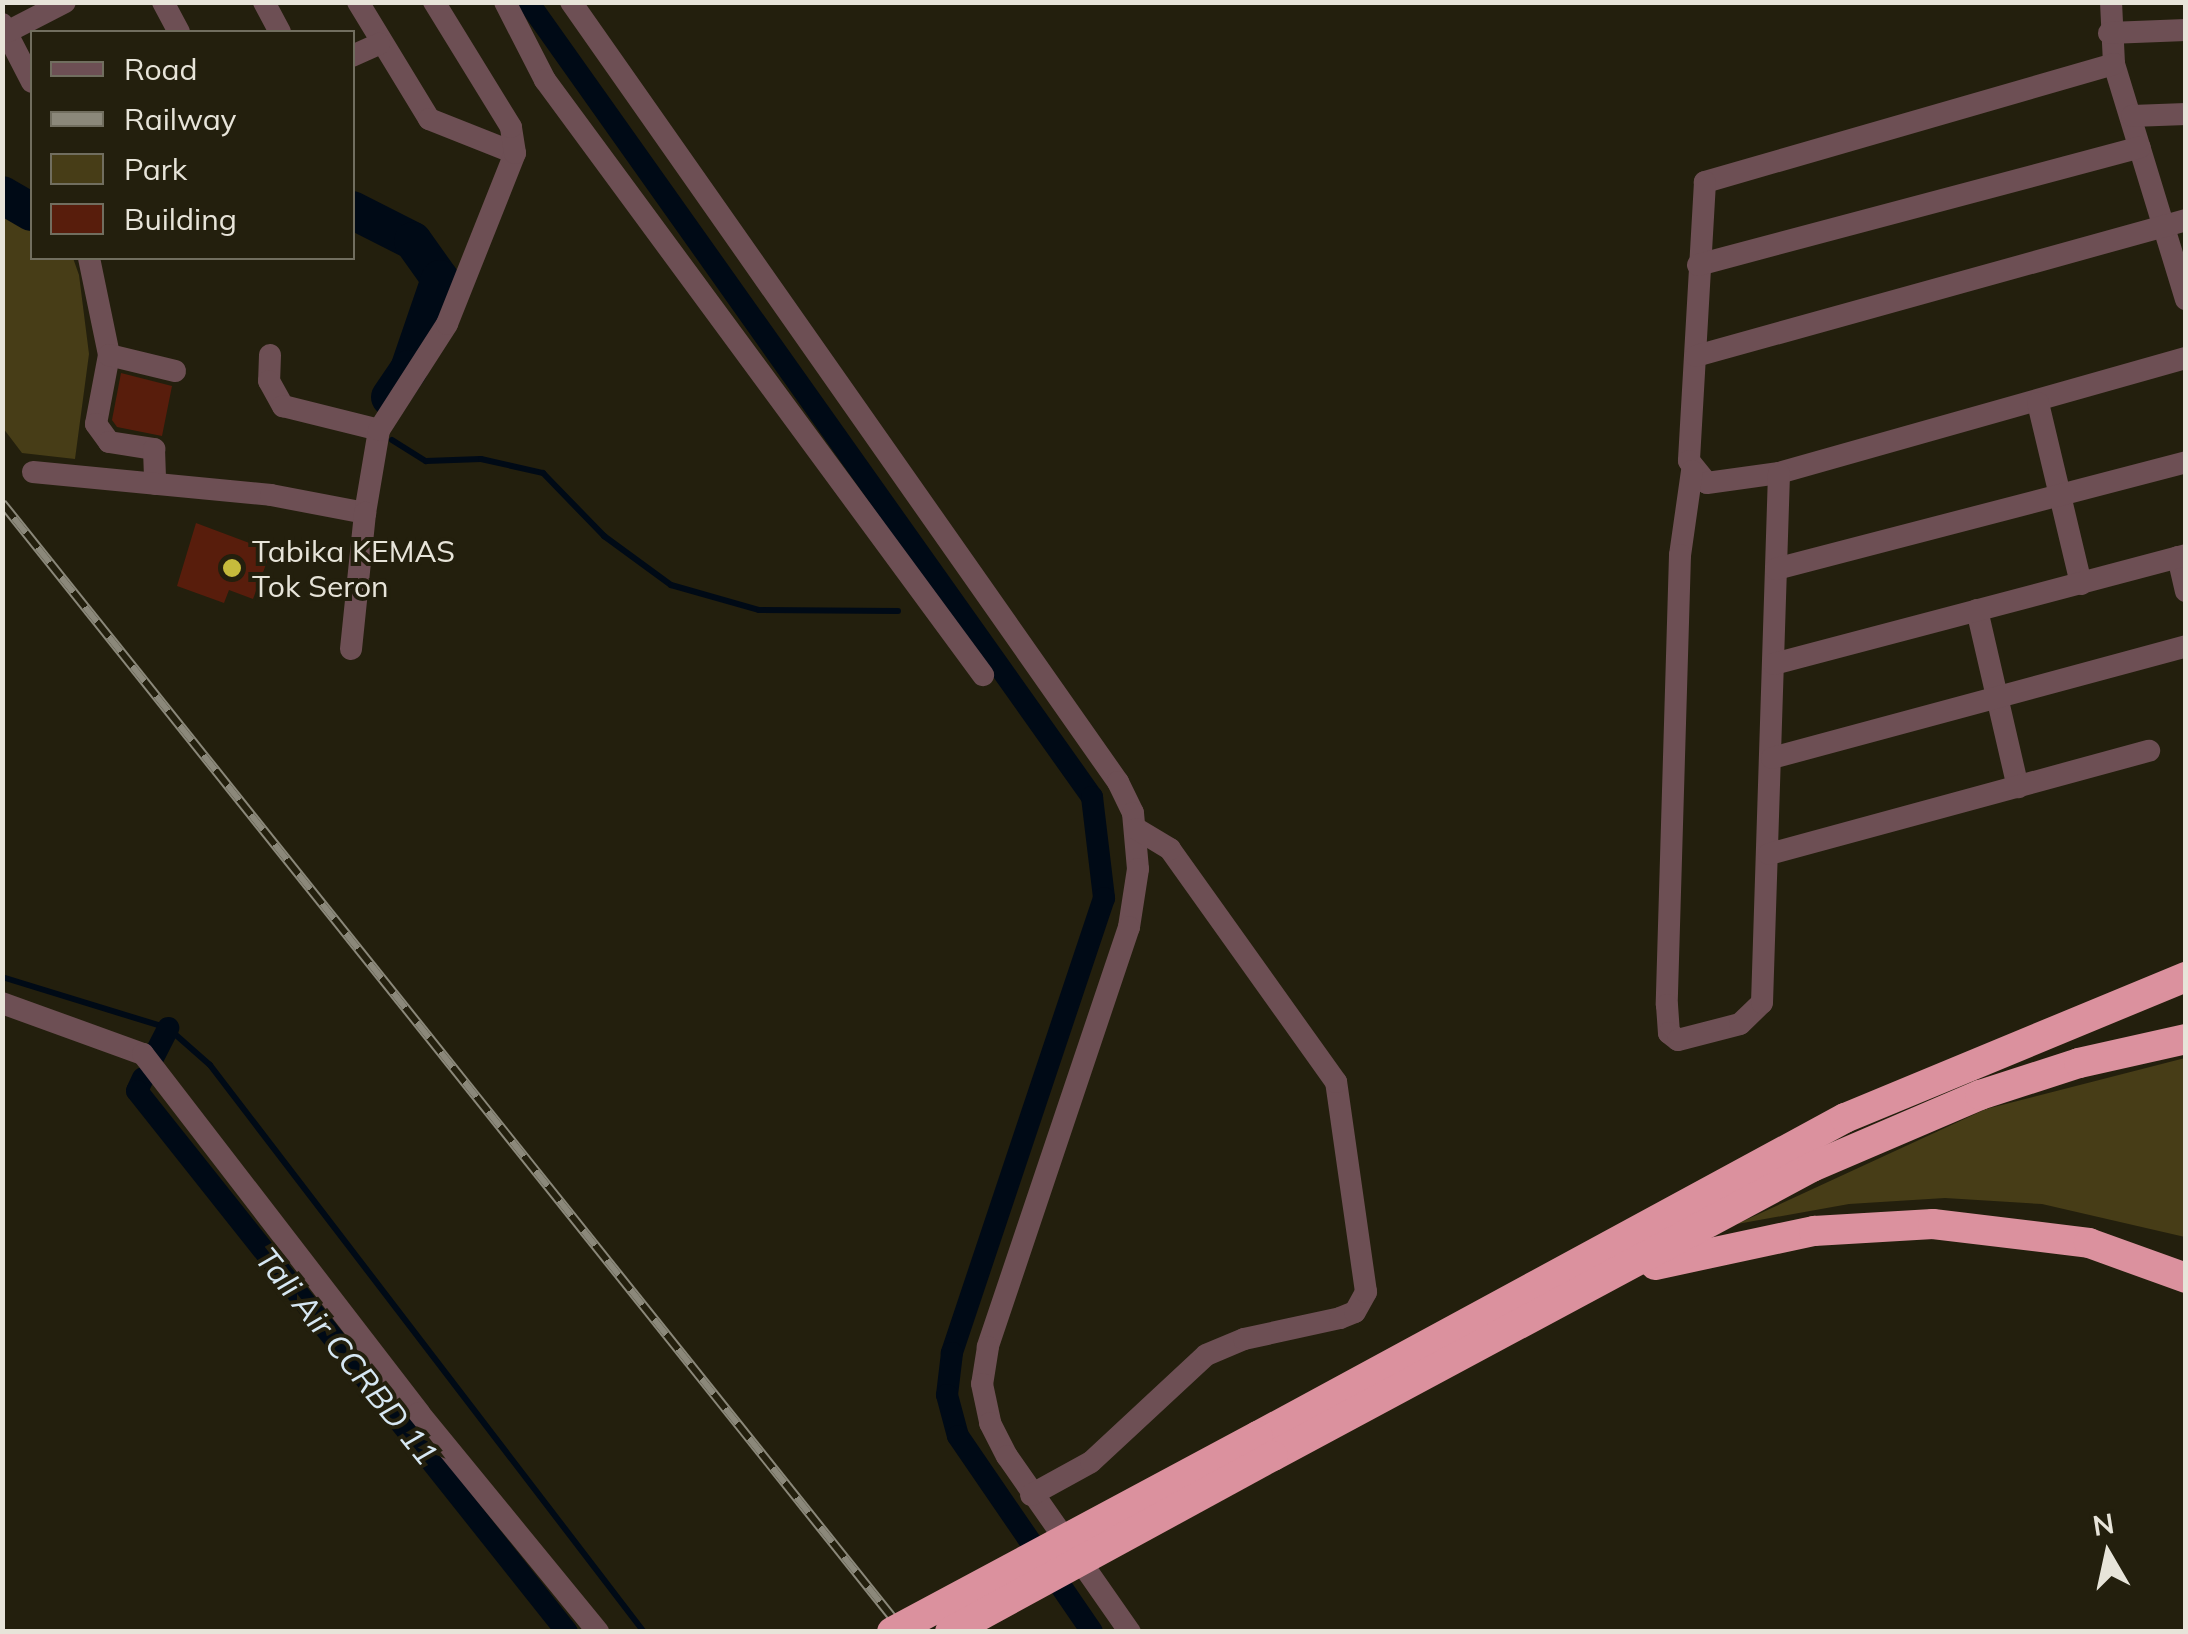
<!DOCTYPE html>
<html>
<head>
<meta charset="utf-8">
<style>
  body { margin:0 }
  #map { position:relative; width:2188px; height:1634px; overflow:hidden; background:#231f0d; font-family:Mulish,sans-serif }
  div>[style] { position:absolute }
  .green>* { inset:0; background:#473d17 }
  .stream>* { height:6px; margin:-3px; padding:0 3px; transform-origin:3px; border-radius:3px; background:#000a16 }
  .canal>* { height:22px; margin:-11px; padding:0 11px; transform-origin:11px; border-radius:11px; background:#000a16 }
  .river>* { height:38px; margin:-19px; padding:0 19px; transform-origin:19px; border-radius:19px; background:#000a16 }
  .building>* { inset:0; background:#581d0c }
  .minor>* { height:22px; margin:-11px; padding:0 11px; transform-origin:11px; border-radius:11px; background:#6d4f54 }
  .highway>* { height:30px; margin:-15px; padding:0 15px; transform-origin:15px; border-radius:15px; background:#db919e }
  .rail>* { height:10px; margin-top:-5px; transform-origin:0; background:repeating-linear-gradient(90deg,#231f0d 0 19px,#8b887a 0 38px); box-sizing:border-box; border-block:2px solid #8b887a }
  .highway-bridge>* { height:30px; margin:-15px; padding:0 15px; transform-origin:15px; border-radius:15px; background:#db919e }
  .dots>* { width:28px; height:28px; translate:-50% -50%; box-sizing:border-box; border:5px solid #231f0d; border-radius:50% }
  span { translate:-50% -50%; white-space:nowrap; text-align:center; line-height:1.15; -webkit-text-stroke:8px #231f0d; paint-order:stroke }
  .poi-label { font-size:30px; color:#e7e4d9 }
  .left { translate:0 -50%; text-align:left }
  .water-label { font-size:32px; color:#d6e7f3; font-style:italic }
  .frame { position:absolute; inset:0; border:5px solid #e7e4d9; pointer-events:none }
  .legend { position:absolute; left:30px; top:30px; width:325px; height:230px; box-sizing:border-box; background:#231f0d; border:2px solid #716e5f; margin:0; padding:12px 18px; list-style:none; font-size:30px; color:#e7e4d9 }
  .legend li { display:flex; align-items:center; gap:20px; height:50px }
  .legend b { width:50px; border:2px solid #716e5f }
  .north { position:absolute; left:2058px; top:1504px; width:100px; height:100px; -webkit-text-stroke:8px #231f0d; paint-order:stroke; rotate:351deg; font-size:28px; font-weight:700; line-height:40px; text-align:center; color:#e7e4d9 }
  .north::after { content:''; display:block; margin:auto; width:35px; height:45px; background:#e7e4d9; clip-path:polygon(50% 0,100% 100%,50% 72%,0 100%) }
</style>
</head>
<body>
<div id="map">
  <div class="green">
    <i style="clip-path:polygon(3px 212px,32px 224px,32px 258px,73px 258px,79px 275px,89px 354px,75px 459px,22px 453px,3px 428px)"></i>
    <i style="clip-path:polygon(2185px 1058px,2185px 1237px,2042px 1204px,1945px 1198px,1849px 1204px,1737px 1224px,1986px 1109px)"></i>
  </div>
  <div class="stream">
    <i style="left:392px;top:440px;width:40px;rotate:32deg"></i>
    <i style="left:426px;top:461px;width:55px;rotate:-2.1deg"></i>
    <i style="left:481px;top:459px;width:64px;rotate:12.7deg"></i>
    <i style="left:543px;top:473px;width:88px;rotate:45.9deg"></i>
    <i style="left:604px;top:536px;width:83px;rotate:36.2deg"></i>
    <i style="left:671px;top:585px;width:91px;rotate:15.9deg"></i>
    <i style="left:759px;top:610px;width:139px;rotate:0.4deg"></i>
    <i style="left:2px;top:977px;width:174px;rotate:17.1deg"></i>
    <i style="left:168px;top:1028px;width:56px;rotate:41.4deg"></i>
    <i style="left:210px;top:1065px;width:714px;rotate:52.57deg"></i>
  </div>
  <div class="canal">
    <i style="left:528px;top:2px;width:975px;rotate:54.65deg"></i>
    <i style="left:1092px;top:797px;width:102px;rotate:83.2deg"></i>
    <i style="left:1104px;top:898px;width:480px;rotate:108.5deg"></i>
    <i style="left:952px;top:1353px;width:42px;rotate:96.8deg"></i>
    <i style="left:947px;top:1395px;width:42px;rotate:75deg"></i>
    <i style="left:958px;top:1436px;width:237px;rotate:55.6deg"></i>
    <i style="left:152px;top:1060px;width:36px;rotate:-63deg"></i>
    <i style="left:143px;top:1078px;width:14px;rotate:115deg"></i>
    <i style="left:137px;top:1091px;width:691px;rotate:51.52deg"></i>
  </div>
  <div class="river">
    <i style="left:2px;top:195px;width:34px;rotate:30deg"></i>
    <i style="left:352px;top:210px;width:68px;rotate:26.9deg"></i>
    <i style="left:413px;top:241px;width:47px;rotate:54.6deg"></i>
    <i style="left:440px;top:279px;width:95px;rotate:109deg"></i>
    <i style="left:409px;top:369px;width:34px;rotate:124deg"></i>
  </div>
  <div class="building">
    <i style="clip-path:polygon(121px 373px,172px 386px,162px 436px,117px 427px,112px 420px)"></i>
    <i style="clip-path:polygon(196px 523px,271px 551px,253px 599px,229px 590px,224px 603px,177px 586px)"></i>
  </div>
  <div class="minor">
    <i style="left:163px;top:2px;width:34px;rotate:62deg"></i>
    <i style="left:264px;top:2px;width:34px;rotate:62deg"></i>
    <i style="left:358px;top:2px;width:137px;rotate:58.7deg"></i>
    <i style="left:429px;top:119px;width:92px;rotate:21.6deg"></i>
    <i style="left:505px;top:2px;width:88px;rotate:62.9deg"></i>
    <i style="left:545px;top:80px;width:739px;rotate:53.64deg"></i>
    <i style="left:571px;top:2px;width:953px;rotate:54.96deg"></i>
    <i style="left:1118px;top:782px;width:34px;rotate:64deg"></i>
    <i style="left:1133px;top:813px;width:56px;rotate:84.9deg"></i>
    <i style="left:1138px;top:869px;width:59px;rotate:98.8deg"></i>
    <i style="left:1129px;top:927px;width:443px;rotate:108.6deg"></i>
    <i style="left:988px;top:1347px;width:37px;rotate:99deg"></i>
    <i style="left:982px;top:1384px;width:40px;rotate:78deg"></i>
    <i style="left:990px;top:1423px;width:37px;rotate:63deg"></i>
    <i style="left:1007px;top:1456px;width:215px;rotate:55.1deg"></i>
    <i style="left:2111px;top:2px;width:62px;rotate:87.2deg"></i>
    <i style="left:2114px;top:64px;width:246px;rotate:73deg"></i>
    <i style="left:2px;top:24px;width:65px;rotate:62.7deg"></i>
    <i style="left:7px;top:32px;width:65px;rotate:-27.3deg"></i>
    <i style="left:2109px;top:33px;width:77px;rotate:-2.2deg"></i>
    <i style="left:352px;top:56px;width:30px;rotate:-24deg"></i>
    <i style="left:2114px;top:64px;width:426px;rotate:163.9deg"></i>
    <i style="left:1705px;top:182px;width:279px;rotate:93.3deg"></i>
    <i style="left:1689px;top:461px;width:28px;rotate:51deg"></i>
    <i style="left:1707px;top:483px;width:73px;rotate:-7.9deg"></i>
    <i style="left:1779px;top:473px;width:423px;rotate:-15.8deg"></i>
    <i style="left:2132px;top:116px;width:54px;rotate:-2.1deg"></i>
    <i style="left:89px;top:258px;width:99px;rotate:78.3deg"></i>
    <i style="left:109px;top:355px;width:70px;rotate:100.7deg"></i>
    <i style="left:96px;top:424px;width:22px;rotate:54deg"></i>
    <i style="left:109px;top:442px;width:46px;rotate:8.8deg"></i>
    <i style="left:154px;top:449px;width:35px;rotate:88deg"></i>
    <i style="left:1698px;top:265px;width:457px;rotate:-14.9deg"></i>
    <i style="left:109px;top:355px;width:68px;rotate:13.6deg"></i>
    <i style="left:270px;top:355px;width:26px;rotate:92deg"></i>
    <i style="left:269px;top:381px;width:29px;rotate:61deg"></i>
    <i style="left:283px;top:406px;width:99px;rotate:14deg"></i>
    <i style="left:1696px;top:356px;width:509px;rotate:-15.51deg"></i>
    <i style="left:2038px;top:403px;width:186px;rotate:76.6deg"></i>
    <i style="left:1692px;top:471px;width:85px;rotate:98.1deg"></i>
    <i style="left:1680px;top:555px;width:450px;rotate:91.7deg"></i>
    <i style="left:1667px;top:1005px;width:28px;rotate:86deg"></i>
    <i style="left:1669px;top:1033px;width:11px;rotate:38deg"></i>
    <i style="left:1678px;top:1040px;width:64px;rotate:-14.5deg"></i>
    <i style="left:1740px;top:1024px;width:30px;rotate:-44deg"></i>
    <i style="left:1762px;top:1003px;width:530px;rotate:-88.16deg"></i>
    <i style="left:33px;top:472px;width:239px;rotate:5.5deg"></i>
    <i style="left:271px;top:495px;width:96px;rotate:10.8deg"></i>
    <i style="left:365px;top:513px;width:84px;rotate:-80.4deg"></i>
    <i style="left:379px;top:430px;width:126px;rotate:-57.3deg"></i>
    <i style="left:447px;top:324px;width:184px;rotate:-68.3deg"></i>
    <i style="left:515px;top:153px;width:26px;rotate:-99deg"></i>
    <i style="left:511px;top:127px;width:147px;rotate:-121.6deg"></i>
    <i style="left:2178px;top:557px;width:35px;rotate:77deg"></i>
    <i style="left:1776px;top:569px;width:424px;rotate:-14.6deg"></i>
    <i style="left:1977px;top:610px;width:182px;rotate:77deg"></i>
    <i style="left:351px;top:649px;width:137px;rotate:-84.1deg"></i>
    <i style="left:1774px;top:664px;width:426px;rotate:-14.8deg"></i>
    <i style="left:1772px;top:758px;width:429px;rotate:-15.1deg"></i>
    <i style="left:1769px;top:854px;width:394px;rotate:-15.2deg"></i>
    <i style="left:2px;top:1003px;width:150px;rotate:19.9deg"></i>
    <i style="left:143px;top:1054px;width:453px;rotate:52.4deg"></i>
    <i style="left:419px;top:1413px;width:283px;rotate:50.7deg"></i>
    <i style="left:1031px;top:1495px;width:68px;rotate:-28.8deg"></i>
    <i style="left:1091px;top:1462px;width:157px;rotate:-42.9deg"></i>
    <i style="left:1206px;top:1355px;width:41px;rotate:-22.8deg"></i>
    <i style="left:1244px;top:1339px;width:98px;rotate:-12.3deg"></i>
    <i style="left:1340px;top:1318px;width:16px;rotate:-22deg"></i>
    <i style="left:1355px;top:1312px;width:23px;rotate:-61deg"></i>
    <i style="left:1366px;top:1292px;width:212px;rotate:-98.1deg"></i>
    <i style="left:1336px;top:1082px;width:286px;rotate:-125.5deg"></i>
    <i style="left:1170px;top:849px;width:39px;rotate:-149deg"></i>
  </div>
  <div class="highway">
    <i style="left:1655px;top:1265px;width:163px;rotate:-12.1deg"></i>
    <i style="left:1814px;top:1231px;width:119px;rotate:-3.4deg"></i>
    <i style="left:1933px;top:1224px;width:157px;rotate:6.9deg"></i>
    <i style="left:2089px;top:1243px;width:103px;rotate:19.8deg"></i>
    <i style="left:1258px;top:1436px;width:668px;rotate:-28.45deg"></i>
    <i style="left:1845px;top:1118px;width:369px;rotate:-22.5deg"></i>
    <i style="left:1273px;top:1456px;width:612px;rotate:-28.2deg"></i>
    <i style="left:1812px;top:1167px;width:183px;rotate:-23.2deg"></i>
    <i style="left:1980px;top:1095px;width:104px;rotate:-17.9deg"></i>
    <i style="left:2079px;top:1063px;width:110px;rotate:-12.6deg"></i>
  </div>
  <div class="rail">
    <i style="left:2px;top:503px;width:1445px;rotate:51.38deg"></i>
  </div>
  <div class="highway-bridge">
    <i style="left:892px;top:1632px;width:415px;rotate:-28.2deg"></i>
    <i style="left:950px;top:1632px;width:368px;rotate:-28.6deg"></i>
  </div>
  <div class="dots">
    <i style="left:232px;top:568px;background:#c6bb3c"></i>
  </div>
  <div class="poi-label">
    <span class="left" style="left:252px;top:568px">Tabika KEMAS<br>Tok Seron</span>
  </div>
  <div class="water-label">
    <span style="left:347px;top:1356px;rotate:51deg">Tali Air CCRBD 11</span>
  </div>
  <div class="frame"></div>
  <ul class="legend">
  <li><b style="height:12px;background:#6d4f54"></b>Road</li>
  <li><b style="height:12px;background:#8b887a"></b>Railway</li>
  <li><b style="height:28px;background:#473d17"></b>Park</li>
  <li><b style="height:28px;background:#581d0c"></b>Building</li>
  </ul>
  <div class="north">N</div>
</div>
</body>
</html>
